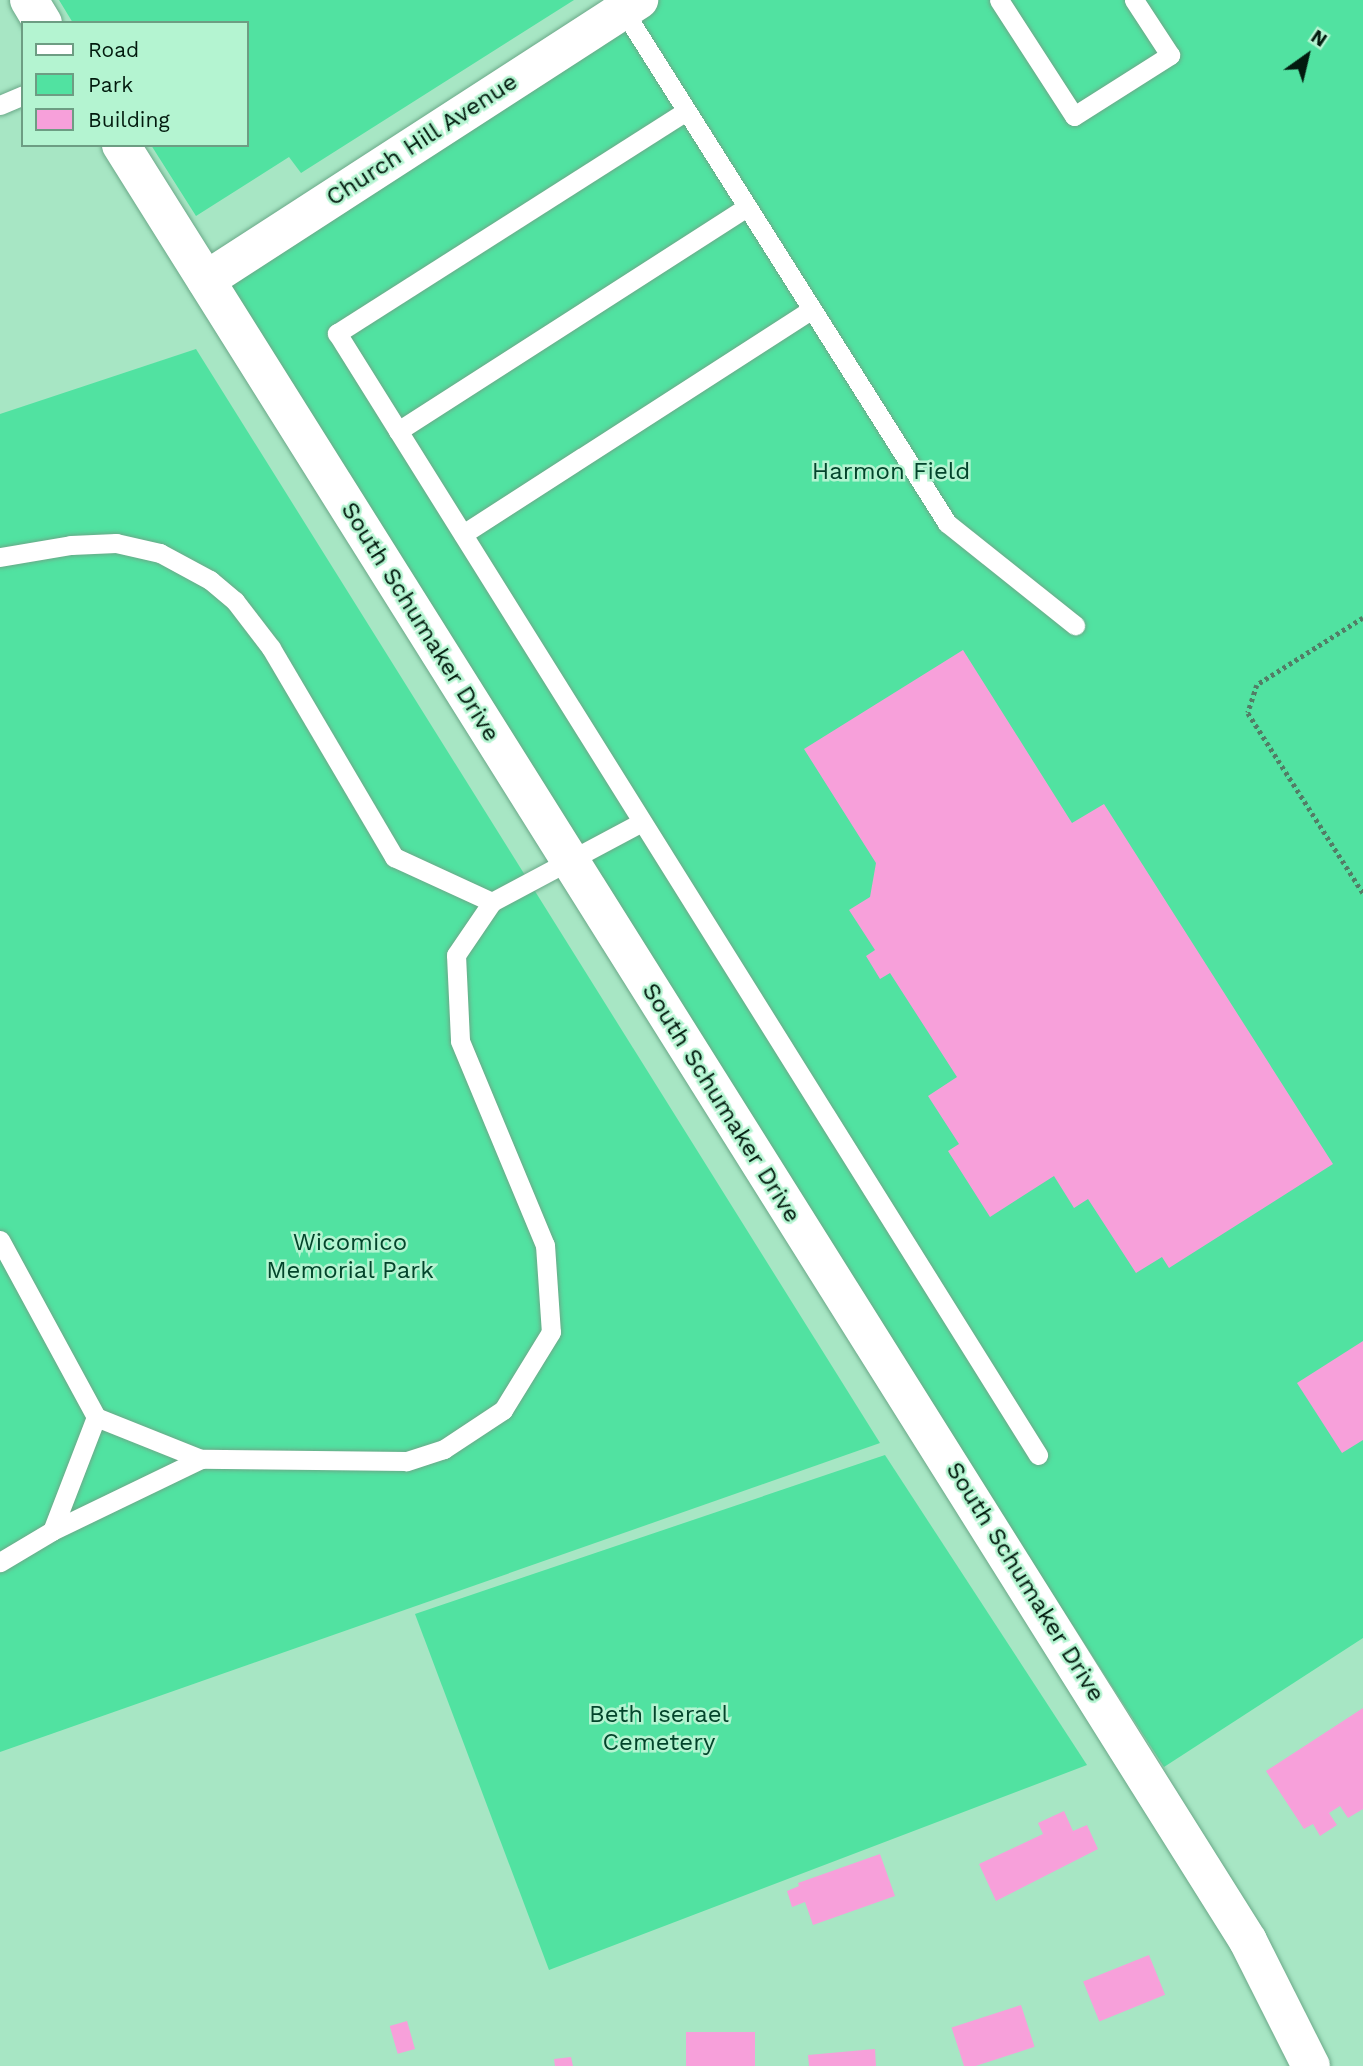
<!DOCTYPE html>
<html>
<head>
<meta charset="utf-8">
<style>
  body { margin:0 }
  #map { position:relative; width:1363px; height:2066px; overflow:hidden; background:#a7e6c4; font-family:"Work Sans",sans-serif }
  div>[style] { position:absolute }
  .green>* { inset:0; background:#51e2a1 }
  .building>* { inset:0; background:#f7a0da; transform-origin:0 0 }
  .path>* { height:4.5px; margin-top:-2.25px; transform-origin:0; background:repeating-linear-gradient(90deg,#527d66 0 3.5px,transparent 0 7px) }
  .roads { filter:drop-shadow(0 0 2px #6ba888) drop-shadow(0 0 2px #6ba888) }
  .service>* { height:19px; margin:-9.5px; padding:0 9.5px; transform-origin:9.5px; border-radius:9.5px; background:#fff }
  .minor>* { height:38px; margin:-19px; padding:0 19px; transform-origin:19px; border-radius:19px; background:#fff }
  .tertiary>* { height:38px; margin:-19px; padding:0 19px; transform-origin:19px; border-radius:19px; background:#fff }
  span { translate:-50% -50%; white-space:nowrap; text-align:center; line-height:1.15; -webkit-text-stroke:5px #b4f4d1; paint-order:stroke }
  .street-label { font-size:24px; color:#021a0e }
  .park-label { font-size:24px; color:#03442b }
  .legend { position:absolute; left:21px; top:21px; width:228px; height:126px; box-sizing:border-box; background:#b4f4d1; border:2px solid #6d9d83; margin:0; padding:9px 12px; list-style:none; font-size:21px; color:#021a0e }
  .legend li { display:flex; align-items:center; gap:14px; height:35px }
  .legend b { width:35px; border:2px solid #6d9d83 }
  .north { position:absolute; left:1272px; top:21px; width:70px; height:70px; -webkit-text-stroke:5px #b4f4d1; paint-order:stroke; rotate:34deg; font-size:19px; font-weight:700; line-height:28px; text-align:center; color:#021a0e }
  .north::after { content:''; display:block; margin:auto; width:24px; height:32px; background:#021a0e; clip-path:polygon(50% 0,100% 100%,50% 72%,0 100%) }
</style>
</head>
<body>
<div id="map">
  <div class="green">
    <i style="clip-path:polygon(59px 0,574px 0,301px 173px,289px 157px,196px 216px,151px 145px,247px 145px,247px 23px,73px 23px)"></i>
    <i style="clip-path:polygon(623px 0,1363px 0,1363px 1638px,1164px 1767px,206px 280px)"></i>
    <i style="clip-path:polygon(196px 349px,880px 1443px,0 1752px,0 414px)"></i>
    <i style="clip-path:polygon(885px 1455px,1087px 1765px,549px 1970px,415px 1614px)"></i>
  </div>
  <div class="building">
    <i style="clip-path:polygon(963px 650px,1072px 823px,1104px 804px,1333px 1164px,1169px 1268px,1162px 1257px,1136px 1273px,1088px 1199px,1074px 1208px,1054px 1176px,990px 1217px,948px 1151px,959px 1144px,928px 1096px,957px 1077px,890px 973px,880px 979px,866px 956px,875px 950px,849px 910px,870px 897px,876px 863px,804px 749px)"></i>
    <i style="clip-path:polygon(1363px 1341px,1363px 1440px,1342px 1453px,1297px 1383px)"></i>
    <i style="clip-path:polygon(1363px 1708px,1363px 1809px,1348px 1818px,1340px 1806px,1329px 1813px,1337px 1825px,1320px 1836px,1313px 1824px,1304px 1829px,1266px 1771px)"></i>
    <i style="clip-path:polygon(1064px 1811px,1073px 1831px,1087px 1825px,1098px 1849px,996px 1901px,979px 1864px,1043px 1834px,1038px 1823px)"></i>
    <i style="clip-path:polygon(880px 1854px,895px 1896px,813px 1925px,805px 1902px,792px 1907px,787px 1891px,799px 1886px,798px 1883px)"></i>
    <i style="left:1149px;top:1955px;width:43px;height:71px;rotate:68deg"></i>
    <i style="left:1021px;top:2005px;width:44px;height:73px;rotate:72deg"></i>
    <i style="left:407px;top:2021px;width:29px;height:18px;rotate:74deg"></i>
    <i style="left:686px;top:2032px;width:69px;height:34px"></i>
    <i style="clip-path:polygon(875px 2049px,876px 2066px,809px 2066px,808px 2055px)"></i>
    <i style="clip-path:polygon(571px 2057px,573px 2066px,555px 2066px,554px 2059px)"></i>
  </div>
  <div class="path">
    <i style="left:1363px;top:618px;width:125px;rotate:147.7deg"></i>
    <i style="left:1257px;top:685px;width:29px;rotate:108deg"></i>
    <i style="left:1248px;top:713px;width:214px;rotate:57.4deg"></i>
  </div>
  <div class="roads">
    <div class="service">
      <i style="left:999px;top:0;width:138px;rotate:57.1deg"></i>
      <i style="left:1074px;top:116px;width:114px;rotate:-32.4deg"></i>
      <i style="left:1170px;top:55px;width:66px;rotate:-123.2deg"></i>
      <i style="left:623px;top:10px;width:607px;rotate:57.72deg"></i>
      <i style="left:947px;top:523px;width:164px;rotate:38.6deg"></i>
      <i style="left:0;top:105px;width:25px;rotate:-23deg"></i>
      <i style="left:686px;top:111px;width:414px;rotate:147.5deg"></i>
      <i style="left:337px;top:333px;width:1323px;rotate:58deg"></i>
      <i style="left:398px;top:431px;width:415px;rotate:-32.7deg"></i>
      <i style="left:463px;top:534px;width:415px;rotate:-32.8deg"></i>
      <i style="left:0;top:557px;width:72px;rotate:-9.6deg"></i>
      <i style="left:71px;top:545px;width:45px;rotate:-2.5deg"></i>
      <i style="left:116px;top:543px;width:45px;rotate:12.8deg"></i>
      <i style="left:160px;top:553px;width:57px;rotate:28.4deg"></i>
      <i style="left:210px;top:580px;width:33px;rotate:40deg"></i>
      <i style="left:235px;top:601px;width:59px;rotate:52.5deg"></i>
      <i style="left:271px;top:648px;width:243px;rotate:59.5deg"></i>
      <i style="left:394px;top:857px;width:108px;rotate:24.7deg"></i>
      <i style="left:492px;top:902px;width:64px;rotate:124.2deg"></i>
      <i style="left:456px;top:955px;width:86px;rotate:87.3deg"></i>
      <i style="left:460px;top:1041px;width:221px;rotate:67.4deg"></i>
      <i style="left:545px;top:1245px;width:87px;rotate:86.1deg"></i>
      <i style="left:551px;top:1332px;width:92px;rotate:121.6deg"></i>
      <i style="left:503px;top:1410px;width:71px;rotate:146.5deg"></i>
      <i style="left:444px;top:1449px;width:40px;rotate:162deg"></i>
      <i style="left:406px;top:1461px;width:205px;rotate:-179.4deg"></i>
      <i style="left:201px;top:1459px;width:165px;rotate:154.2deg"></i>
      <i style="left:52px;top:1531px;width:61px;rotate:149.2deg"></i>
      <i style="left:492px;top:902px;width:168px;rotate:-28.1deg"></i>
      <i style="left:0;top:1240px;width:201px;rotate:61.5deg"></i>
      <i style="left:96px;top:1417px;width:122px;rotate:111.1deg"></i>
      <i style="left:96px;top:1417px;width:113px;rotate:21.8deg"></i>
    </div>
    <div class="minor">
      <i style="left:206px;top:280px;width:516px;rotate:-32.89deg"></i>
    </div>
    <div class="tertiary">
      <i style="left:29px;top:0;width:27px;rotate:59deg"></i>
      <i style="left:121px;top:145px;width:2120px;rotate:57.89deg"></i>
      <i style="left:1248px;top:1941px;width:140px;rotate:63.3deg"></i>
    </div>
  </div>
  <div class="street-label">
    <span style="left:422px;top:140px;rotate:-33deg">Church Hill Avenue</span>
    <span style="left:420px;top:622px;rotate:58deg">South Schumaker Drive</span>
    <span style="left:721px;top:1103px;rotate:58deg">South Schumaker Drive</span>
    <span style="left:1025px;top:1582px;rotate:58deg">South Schumaker Drive</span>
  </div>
  <div class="park-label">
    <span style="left:891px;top:472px">Harmon Field</span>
    <span style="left:350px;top:1257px">Wicomico<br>Memorial Park</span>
    <span style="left:659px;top:1729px">Beth Iserael<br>Cemetery</span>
  </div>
  <ul class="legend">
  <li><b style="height:9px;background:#fff"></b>Road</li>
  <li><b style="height:19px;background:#51e2a1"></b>Park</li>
  <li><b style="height:19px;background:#f7a0da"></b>Building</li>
  </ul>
  <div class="north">N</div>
</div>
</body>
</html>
